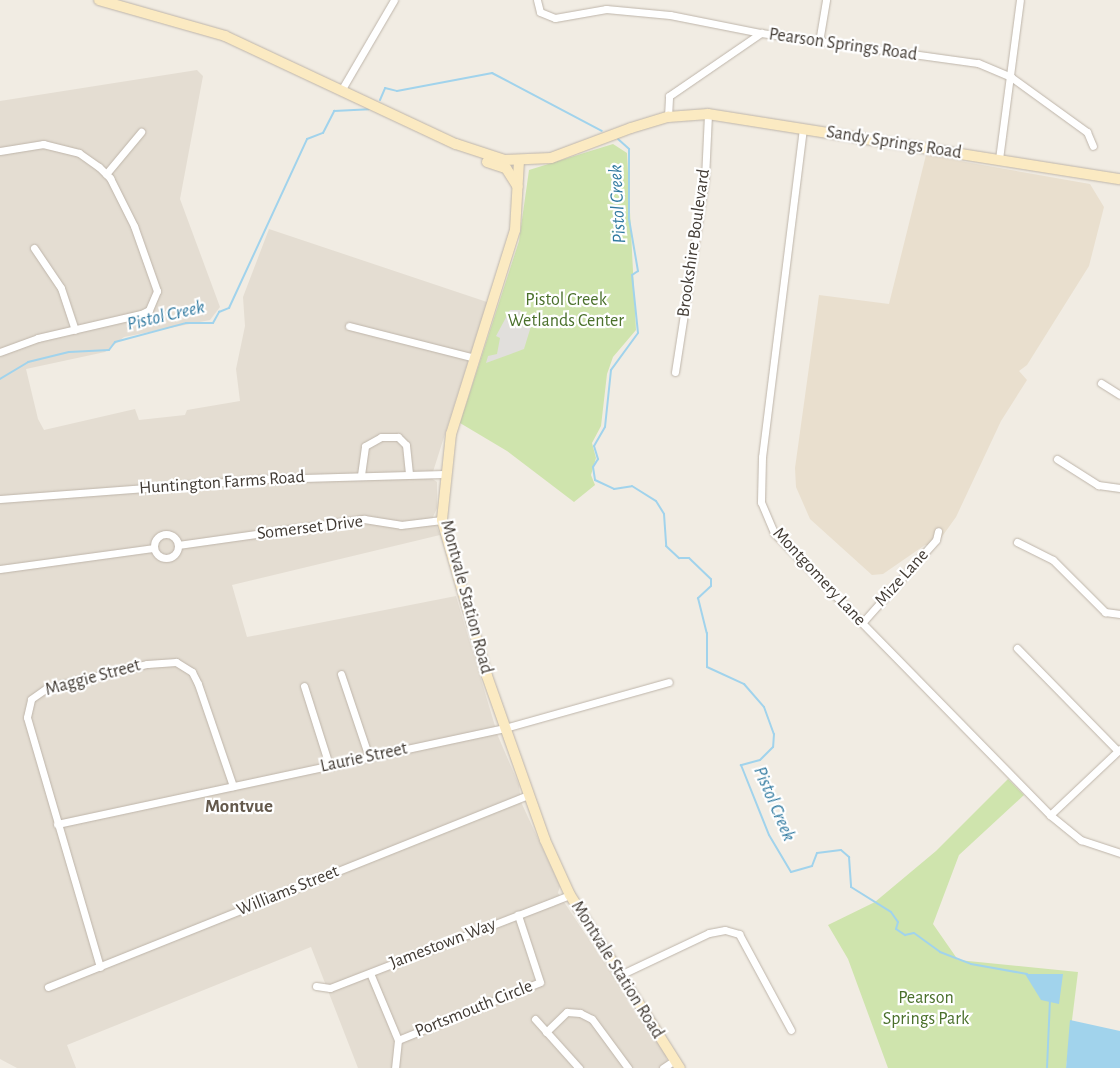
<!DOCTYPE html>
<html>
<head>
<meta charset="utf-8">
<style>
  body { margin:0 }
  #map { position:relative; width:1120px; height:1068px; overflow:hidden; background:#f1ece3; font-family:"Alegreya Sans",sans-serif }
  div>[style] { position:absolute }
  .residential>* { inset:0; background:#e4ddd2 }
  .education>* { inset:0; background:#e9dfce }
  .green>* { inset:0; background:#cfe4ad }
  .parking>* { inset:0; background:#e1dfdc }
  .water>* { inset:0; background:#a1d3ec }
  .stream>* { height:2px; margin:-1px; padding:0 1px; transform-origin:1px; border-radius:1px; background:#a1d3ec }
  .roads { filter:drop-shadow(0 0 1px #beb5aa) drop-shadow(0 0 1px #beb5aa) }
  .street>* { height:7px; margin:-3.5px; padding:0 3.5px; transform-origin:3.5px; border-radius:3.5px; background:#fff }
  .street>.ring { margin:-3.5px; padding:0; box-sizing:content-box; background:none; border:7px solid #fff; border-radius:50% }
  .secondary>* { height:10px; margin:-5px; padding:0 5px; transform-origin:5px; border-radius:5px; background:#fbeac2 }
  span { translate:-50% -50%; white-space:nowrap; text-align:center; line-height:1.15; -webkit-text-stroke:4.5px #fff; paint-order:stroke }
  .street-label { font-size:18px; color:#423b34 }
  .park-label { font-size:18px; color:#4a702b }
  .water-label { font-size:19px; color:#317aa0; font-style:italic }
  .neighbourhood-label { font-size:19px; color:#64594c; font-weight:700 }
</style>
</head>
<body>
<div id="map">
  <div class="residential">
    <i style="clip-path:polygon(197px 70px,203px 76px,180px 199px,220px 307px,210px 320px,124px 337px,105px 352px,26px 369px,38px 419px,44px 430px,135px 409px,139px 420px,185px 415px,187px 410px,240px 401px,236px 369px,245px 326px,243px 297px,269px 229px,487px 302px,431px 478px,437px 482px,437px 508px,433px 517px,440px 535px,232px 585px,247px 637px,456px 596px,498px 736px,519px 785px,521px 802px,560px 886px,558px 893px,666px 1055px,668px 1068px,358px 1068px,311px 947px,67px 1045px,76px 1068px,17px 1068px,0 1059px,0 101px)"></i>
  </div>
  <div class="education">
    <i style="clip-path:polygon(926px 155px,1090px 184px,1104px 207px,1089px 266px,1027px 365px,1019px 371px,1027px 380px,1001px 421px,956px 517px,936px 545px,925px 545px,883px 574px,872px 575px,810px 519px,796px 487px,795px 468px,819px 295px,889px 304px)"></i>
  </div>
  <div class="green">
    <i style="clip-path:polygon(613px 144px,627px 153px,636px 330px,613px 357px,607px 374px,601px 426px,592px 443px,596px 458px,591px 475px,595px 485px,574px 502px,507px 451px,460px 423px,519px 241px,529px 170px)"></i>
    <i style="clip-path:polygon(1008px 779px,1024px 795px,959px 855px,933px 924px,958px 960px,1078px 972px,1066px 1068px,888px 1068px,848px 959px,828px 925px,875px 902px,936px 851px)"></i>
  </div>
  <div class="parking">
    <i style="clip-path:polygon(510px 310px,520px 310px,532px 323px,524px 349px,486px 363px,488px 356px,497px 354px,500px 338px,496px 336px)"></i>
  </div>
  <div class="water">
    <i style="clip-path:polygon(1025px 974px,1063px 974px,1059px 1004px,1041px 1000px)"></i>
    <i style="clip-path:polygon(1070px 1020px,1120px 1031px,1120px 1068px,1066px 1068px)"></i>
  </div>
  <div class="stream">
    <i style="left:380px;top:100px;width:13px;rotate:-67deg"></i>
    <i style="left:385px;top:88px;width:12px;rotate:14deg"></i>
    <i style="left:397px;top:91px;width:97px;rotate:-10.7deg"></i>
    <i style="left:492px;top:73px;width:124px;rotate:27.8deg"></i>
    <i style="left:618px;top:139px;width:15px;rotate:42deg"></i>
    <i style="left:629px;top:149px;width:70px;rotate:90deg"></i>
    <i style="left:629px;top:219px;width:53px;rotate:80.2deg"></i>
    <i style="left:638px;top:271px;width:7px;rotate:146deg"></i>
    <i style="left:632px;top:275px;width:58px;rotate:84.1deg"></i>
    <i style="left:638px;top:333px;width:46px;rotate:126.1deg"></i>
    <i style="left:611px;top:370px;width:57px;rotate:96deg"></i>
    <i style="left:605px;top:427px;width:22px;rotate:120deg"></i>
    <i style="left:594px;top:446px;width:14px;rotate:73deg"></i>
    <i style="left:598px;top:459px;width:9px;rotate:122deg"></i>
    <i style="left:593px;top:467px;width:13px;rotate:81deg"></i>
    <i style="left:595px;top:480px;width:21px;rotate:25deg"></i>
    <i style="left:614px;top:489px;width:18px;rotate:-9deg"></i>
    <i style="left:632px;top:486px;width:28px;rotate:32deg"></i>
    <i style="left:656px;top:501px;width:15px;rotate:58deg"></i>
    <i style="left:664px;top:514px;width:32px;rotate:86deg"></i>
    <i style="left:666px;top:546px;width:18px;rotate:43deg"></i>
    <i style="left:679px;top:558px;width:10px"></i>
    <i style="left:689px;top:558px;width:30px;rotate:44deg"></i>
    <i style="left:711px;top:579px;width:7px;rotate:90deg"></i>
    <i style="left:711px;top:586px;width:18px;rotate:137deg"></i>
    <i style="left:698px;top:598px;width:36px;rotate:76deg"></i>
    <i style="left:707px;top:633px;width:34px;rotate:90deg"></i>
    <i style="left:707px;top:667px;width:41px;rotate:24.7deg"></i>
    <i style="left:744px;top:684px;width:30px;rotate:49deg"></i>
    <i style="left:764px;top:707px;width:29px;rotate:70deg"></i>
    <i style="left:774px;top:734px;width:13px;rotate:94deg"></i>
    <i style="left:773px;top:747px;width:18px;rotate:135deg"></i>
    <i style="left:760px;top:760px;width:20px;rotate:165deg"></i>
    <i style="left:741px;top:765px;width:75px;rotate:68.2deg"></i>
    <i style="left:769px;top:835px;width:43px;rotate:59.3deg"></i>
    <i style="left:791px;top:872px;width:22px;rotate:-16deg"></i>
    <i style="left:812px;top:866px;width:14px;rotate:-69deg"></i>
    <i style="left:817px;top:853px;width:24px;rotate:-7deg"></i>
    <i style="left:841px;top:850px;width:11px;rotate:41deg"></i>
    <i style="left:849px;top:857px;width:30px;rotate:86deg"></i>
    <i style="left:851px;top:887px;width:47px;rotate:32deg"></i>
    <i style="left:891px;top:912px;width:12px;rotate:55deg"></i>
    <i style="left:898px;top:922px;width:7px;rotate:106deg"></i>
    <i style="left:896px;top:929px;width:11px;rotate:34deg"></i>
    <i style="left:905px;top:935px;width:9px;rotate:-13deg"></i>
    <i style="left:914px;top:933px;width:32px;rotate:36deg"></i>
    <i style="left:940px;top:952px;width:33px;rotate:21deg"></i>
    <i style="left:971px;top:964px;width:57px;rotate:10.1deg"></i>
    <i style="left:0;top:379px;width:33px;rotate:-31deg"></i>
    <i style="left:28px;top:362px;width:42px;rotate:-13.7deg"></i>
    <i style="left:69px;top:352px;width:40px;rotate:-2.9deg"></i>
    <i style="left:109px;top:350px;width:10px;rotate:-53deg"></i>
    <i style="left:115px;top:342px;width:73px;rotate:-15deg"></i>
    <i style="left:186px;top:323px;width:27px"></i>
    <i style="left:213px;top:323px;width:13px;rotate:-61deg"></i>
    <i style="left:219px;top:312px;width:11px;rotate:-22deg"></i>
    <i style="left:229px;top:308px;width:186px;rotate:-65.2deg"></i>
    <i style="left:307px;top:139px;width:17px;rotate:-21deg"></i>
    <i style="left:323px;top:133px;width:25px;rotate:-63deg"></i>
    <i style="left:334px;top:111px;width:35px;rotate:-3deg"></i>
    <i style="left:1047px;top:1068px;width:69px;rotate:-87.5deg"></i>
  </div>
  <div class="roads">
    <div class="street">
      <i style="left:537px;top:0;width:12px;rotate:76deg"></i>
      <i style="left:540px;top:12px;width:16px;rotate:22deg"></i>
      <i style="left:555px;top:18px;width:52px;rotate:-10deg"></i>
      <i style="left:606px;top:9px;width:64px;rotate:5.4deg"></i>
      <i style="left:670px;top:15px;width:93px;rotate:11.2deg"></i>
      <i style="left:819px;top:42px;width:43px;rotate:-80.5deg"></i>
      <i style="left:342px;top:89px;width:103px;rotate:-59.7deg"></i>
      <i style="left:668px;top:117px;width:21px;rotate:-87deg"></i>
      <i style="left:669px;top:96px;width:112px;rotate:-34.4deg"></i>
      <i style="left:761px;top:33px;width:219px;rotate:7.9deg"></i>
      <i style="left:978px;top:63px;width:36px;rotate:23deg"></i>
      <i style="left:1011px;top:77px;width:94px;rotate:35.9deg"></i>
      <i style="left:1087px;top:132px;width:15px;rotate:67deg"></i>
      <i style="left:803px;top:128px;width:332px;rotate:97.1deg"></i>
      <i style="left:762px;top:457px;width:45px;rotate:91.3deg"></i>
      <i style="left:761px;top:502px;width:34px;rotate:67deg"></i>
      <i style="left:774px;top:533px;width:395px;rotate:45.6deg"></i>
      <i style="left:1050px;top:815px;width:40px;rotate:39deg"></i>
      <i style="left:1081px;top:840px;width:41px;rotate:18.4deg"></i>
      <i style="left:0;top:151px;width:44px;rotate:-9.2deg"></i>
      <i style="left:43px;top:144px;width:37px;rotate:14deg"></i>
      <i style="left:79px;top:153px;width:24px;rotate:35deg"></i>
      <i style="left:99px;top:167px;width:16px;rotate:45deg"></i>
      <i style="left:110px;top:178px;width:54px;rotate:63.4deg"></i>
      <i style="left:134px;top:226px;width:69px;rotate:70.5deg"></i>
      <i style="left:157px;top:291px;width:21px;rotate:113deg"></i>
      <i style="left:149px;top:310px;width:9px;rotate:153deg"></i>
      <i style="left:141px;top:314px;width:106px;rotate:166.9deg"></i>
      <i style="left:38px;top:338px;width:40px;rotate:159.8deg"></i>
      <i style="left:999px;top:159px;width:160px;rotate:-82.5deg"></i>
      <i style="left:106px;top:174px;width:55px;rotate:-50.2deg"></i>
      <i style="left:34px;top:248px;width:48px;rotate:56deg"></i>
      <i style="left:61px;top:288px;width:44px;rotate:71.6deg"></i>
      <i style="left:349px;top:326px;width:130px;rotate:14.3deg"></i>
      <i style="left:675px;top:372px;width:196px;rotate:-81.2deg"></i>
      <i style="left:705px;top:178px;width:64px;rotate:-87.3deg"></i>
      <i style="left:1101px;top:383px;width:22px;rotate:32deg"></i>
      <i style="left:1057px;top:459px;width:49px;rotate:32.4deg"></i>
      <i style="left:1098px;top:485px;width:22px;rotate:8deg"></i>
      <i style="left:361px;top:475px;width:29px;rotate:-82deg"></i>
      <i style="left:365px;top:446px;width:18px;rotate:-29deg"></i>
      <i style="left:381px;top:437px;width:17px"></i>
      <i style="left:398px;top:437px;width:11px;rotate:45deg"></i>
      <i style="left:406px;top:445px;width:29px;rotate:84deg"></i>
      <i style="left:0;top:499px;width:269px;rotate:-4.3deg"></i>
      <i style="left:268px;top:479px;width:176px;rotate:-1.6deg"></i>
      <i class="ring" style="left:154px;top:534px;width:17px;height:17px"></i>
      <i style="left:1017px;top:542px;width:40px;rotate:26.6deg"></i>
      <i style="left:1053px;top:560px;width:74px;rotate:45deg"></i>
      <i style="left:1105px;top:612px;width:15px;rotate:8deg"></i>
      <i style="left:178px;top:545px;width:188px;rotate:-8deg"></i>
      <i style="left:364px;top:519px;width:37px;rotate:9deg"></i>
      <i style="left:401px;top:525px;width:41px;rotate:-7deg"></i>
      <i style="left:0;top:569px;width:154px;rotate:-7.8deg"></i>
      <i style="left:862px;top:623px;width:111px;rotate:-48.3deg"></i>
      <i style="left:936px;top:540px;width:9px;rotate:-77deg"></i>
      <i style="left:1017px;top:648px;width:144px;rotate:45.6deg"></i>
      <i style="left:341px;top:674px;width:88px;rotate:71.4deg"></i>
      <i style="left:304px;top:686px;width:83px;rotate:72.4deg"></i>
      <i style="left:1050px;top:815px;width:96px;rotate:-43.3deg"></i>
      <i style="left:57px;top:824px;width:458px;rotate:-12.1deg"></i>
      <i style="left:505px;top:728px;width:170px;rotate:-15.7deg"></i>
      <i style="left:100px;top:967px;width:260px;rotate:-106.3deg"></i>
      <i style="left:27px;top:717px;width:18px;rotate:-77deg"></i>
      <i style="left:31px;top:699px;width:19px;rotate:-35deg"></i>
      <i style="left:47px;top:688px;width:103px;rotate:-13.5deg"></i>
      <i style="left:147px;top:664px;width:29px;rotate:-4deg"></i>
      <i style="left:176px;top:662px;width:19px;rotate:32deg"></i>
      <i style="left:192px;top:672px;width:13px;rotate:63deg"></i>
      <i style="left:198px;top:684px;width:108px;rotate:71.1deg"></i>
      <i style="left:370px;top:973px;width:73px;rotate:67.3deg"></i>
      <i style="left:398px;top:1040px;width:28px;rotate:96deg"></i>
      <i style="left:620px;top:975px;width:98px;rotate:-25.3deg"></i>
      <i style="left:709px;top:933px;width:16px;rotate:-11deg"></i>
      <i style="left:725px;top:930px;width:15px;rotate:16deg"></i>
      <i style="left:739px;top:934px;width:109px;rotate:61.6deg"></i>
      <i style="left:316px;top:986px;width:14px;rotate:8deg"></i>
      <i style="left:330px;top:988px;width:257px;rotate:-21.2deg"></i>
      <i style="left:48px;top:987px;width:517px;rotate:-21.8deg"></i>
      <i style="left:535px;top:1019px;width:66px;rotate:48.1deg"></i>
      <i style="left:546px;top:1032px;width:29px;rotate:-44deg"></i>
      <i style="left:567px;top:1012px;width:13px;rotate:4deg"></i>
      <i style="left:580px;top:1013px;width:13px;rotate:27deg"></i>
      <i style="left:592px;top:1019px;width:61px;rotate:53.7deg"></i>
      <i style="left:398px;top:1040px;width:153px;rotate:-22.2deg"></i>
      <i style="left:540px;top:982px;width:71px;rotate:-108.2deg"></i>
      <i style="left:663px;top:1068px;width:14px;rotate:-34deg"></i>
    </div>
    <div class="secondary">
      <i style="left:99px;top:0;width:131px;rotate:15.9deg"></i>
      <i style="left:225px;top:36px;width:255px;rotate:25.1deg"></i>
      <i style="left:456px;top:144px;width:52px;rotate:18.1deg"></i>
      <i style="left:505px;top:160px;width:46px;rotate:-2.5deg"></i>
      <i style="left:551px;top:158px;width:85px;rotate:-20.6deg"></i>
      <i style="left:631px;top:128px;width:39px;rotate:-17deg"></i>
      <i style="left:668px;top:117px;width:40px;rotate:-4.3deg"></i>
      <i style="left:708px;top:114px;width:417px;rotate:9deg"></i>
      <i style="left:519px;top:161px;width:69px;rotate:93.3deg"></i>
      <i style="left:515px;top:230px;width:214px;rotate:107.4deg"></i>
      <i style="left:451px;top:434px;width:86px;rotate:96deg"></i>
      <i style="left:442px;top:520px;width:162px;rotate:73.9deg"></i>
      <i style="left:487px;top:676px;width:174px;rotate:70.5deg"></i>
      <i style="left:545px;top:840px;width:60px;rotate:65.6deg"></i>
      <i style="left:570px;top:895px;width:205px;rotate:57.6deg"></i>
      <i style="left:487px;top:162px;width:20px;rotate:18deg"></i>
      <i style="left:506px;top:168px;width:22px;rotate:58deg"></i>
    </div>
  </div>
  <div class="street-label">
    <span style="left:843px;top:45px;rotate:8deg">Pearson Springs Road</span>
    <span style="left:894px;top:143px;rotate:9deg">Sandy Springs Road</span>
    <span style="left:694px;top:243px;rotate:-82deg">Brookshire Boulevard</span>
    <span style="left:222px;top:483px;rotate:-4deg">Huntington Farms Road</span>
    <span style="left:310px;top:528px;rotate:-7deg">Somerset Drive</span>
    <span style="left:819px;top:577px;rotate:47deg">Montgomery Lane</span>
    <span style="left:902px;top:578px;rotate:-48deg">Mize Lane</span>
    <span style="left:466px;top:597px;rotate:75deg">Montvale Station Road</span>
    <span style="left:93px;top:678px;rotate:-15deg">Maggie Street</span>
    <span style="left:364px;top:758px;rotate:-12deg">Laurie Street</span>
    <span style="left:288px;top:891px;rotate:-22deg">Williams Street</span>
    <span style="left:443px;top:944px;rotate:-21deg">Jamestown Way</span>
    <span style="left:617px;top:970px;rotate:58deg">Montvale Station Road</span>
    <span style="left:474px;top:1009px;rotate:-22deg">Portsmouth Circle</span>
  </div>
  <div class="park-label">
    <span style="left:566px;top:311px">Pistol Creek<br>Wetlands Center</span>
    <span style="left:926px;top:1009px">Pearson<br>Springs Park</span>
  </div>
  <div class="water-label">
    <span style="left:618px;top:204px;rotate:-93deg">Pistol Creek</span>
    <span style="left:166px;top:316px;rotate:-13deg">Pistol Creek</span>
    <span style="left:774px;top:804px;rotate:67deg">Pistol Creek</span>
  </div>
  <div class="neighbourhood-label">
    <span style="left:239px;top:807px">Montvue</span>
  </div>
</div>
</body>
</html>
